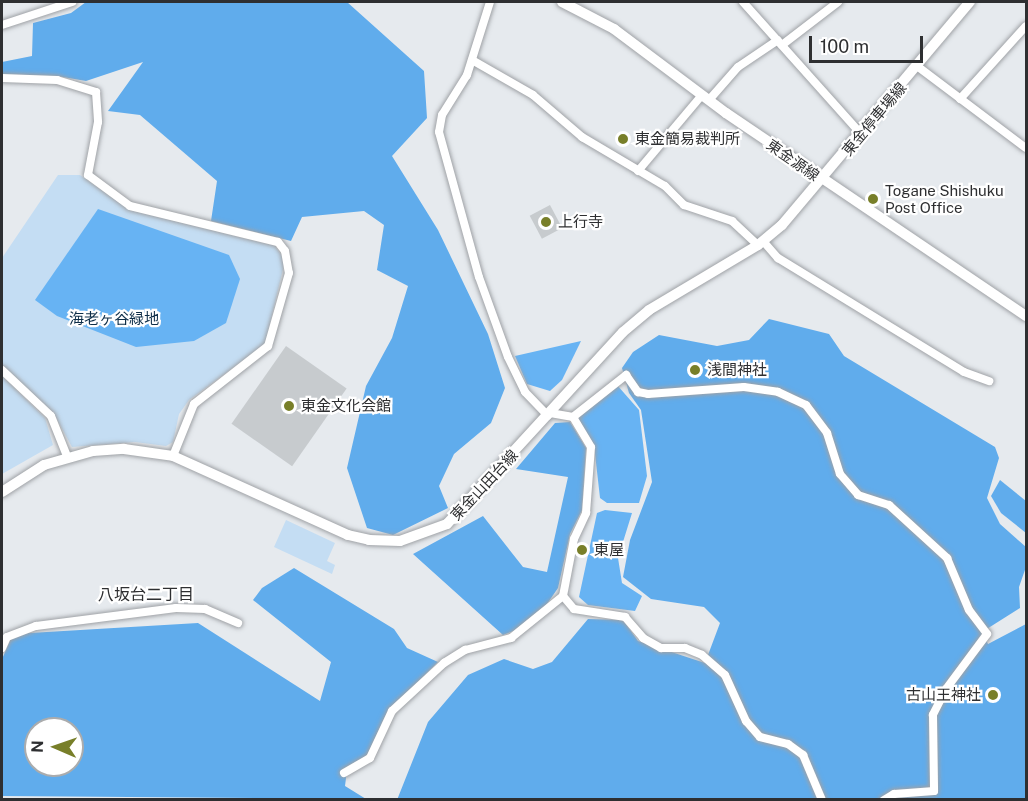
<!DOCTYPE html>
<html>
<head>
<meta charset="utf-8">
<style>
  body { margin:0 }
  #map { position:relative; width:1028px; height:801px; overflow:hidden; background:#e6eaee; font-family:"Public Sans","Noto Sans JP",sans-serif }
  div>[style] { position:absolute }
  .green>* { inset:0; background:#c4ddf3 }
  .forest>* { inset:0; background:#60acec }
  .water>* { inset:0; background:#67b3f3 }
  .building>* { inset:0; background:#c7cbce; transform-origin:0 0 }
  .roads { filter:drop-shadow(0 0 2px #9fa2a6) drop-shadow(0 0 2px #9fa2a6) }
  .street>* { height:8px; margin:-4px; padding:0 4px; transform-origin:4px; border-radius:4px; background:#fff }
  .secondary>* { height:10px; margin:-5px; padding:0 5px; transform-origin:5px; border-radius:5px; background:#fff }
  .dots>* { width:16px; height:16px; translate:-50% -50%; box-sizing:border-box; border:3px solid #fff; border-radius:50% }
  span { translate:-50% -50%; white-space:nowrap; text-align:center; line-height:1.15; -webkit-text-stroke:4.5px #fff; paint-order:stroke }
  .street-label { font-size:15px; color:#2e2f31 }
  .poi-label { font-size:15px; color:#2e2f31 }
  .left { translate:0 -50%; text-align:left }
  .right { translate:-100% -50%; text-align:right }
  .park-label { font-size:15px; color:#0e2e48 }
  .neighbourhood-label { font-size:16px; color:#2e2f31 }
  .frame { position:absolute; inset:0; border:3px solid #2e2f31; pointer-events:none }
  .north { position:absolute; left:24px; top:717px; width:60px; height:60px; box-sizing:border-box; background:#fff; border:2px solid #abacad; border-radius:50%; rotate:272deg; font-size:16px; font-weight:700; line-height:24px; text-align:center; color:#2e2f31 }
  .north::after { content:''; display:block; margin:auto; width:21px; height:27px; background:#787f29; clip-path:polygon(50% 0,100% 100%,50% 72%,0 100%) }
  .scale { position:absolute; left:809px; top:36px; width:114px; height:27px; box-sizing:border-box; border:3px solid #2e2f31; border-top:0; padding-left:8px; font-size:18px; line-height:21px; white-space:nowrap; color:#2e2f31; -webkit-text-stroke:4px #fff; paint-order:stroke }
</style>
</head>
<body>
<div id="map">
  <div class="green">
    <i style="clip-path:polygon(58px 175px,80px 175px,130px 210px,275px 246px,285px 261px,265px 344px,189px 400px,179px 414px,173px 442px,166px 446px,135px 442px,72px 447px,54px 414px,2px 365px,2px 258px)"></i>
    <i style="clip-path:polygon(2px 376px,45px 418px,53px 445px,2px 474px)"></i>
    <i style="clip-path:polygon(286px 520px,335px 543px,327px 561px,335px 565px,332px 574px,274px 547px)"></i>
  </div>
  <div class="forest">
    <i style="clip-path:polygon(86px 2px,347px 2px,424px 71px,427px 118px,392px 156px,438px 230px,488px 334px,505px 388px,491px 423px,454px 454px,439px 486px,448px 508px,393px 535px,367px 528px,347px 468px,366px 386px,392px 338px,408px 286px,377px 270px,384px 225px,364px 211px,302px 217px,291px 241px,211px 221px,217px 181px,140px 115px,108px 111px,143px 62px,86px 81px,57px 76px,2px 78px,2px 62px,32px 56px,33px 23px,71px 13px)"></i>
    <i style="clip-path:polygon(769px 319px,829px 334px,844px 356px,995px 447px,999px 458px,987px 498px,1000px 524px,1026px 547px,1026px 567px,1019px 587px,1020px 608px,982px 632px,988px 644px,1026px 624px,1026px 799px,397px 800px,428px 722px,468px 675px,504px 659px,533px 669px,552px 662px,588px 619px,623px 620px,638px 641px,705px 663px,720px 623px,704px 607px,651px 599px,623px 577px,630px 540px,652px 482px,641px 410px,629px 393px,622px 368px,633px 352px,659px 335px,717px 346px,749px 340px)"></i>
    <i style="clip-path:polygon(570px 422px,586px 448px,582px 510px,570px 534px,558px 588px,534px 623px,503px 635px,413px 554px,483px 516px,523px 567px,547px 572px,568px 477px,516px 469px,555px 423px)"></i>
    <i style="clip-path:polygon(1000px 480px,1026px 501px,1026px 533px,1001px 513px,991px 496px)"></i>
    <i style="clip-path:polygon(evenodd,294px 568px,394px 629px,407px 648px,438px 662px,387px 712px,368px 754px,347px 770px,345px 786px,366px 799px,2px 796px,2px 659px,13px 634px,198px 623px,320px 701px,331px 662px,253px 600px,262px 588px,294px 568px,36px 729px,72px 729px,72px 765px,36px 765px,36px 729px)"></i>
  </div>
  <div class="water">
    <i style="clip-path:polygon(98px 209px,229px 255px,240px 279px,226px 323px,194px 341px,136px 347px,57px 316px,35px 300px)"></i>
    <i style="clip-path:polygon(581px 341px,562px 380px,550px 391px,527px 384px,515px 356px)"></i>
    <i style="clip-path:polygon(617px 385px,639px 410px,647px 476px,639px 503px,607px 503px,600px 498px,594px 445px,577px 418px)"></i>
    <i style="clip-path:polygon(605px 510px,632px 513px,618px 558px,622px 583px,642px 596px,635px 611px,588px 605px,579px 597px,597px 513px)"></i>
  </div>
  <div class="building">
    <i style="left:550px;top:205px;width:26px;height:23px;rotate:62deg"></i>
    <i style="left:286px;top:346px;width:74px;height:95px;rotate:35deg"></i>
  </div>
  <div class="roads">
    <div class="street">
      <i style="left:490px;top:2px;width:77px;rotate:107.5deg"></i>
      <i style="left:467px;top:75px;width:47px;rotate:122deg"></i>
      <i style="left:442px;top:115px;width:17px;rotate:100deg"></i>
      <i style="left:439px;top:132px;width:150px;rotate:74.6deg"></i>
      <i style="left:479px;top:277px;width:85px;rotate:70.1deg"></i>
      <i style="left:508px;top:357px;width:39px;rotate:64deg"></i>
      <i style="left:525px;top:392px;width:33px;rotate:46deg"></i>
      <i style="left:743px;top:2px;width:177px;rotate:48.2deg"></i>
      <i style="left:2px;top:25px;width:74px;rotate:-18.2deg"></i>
      <i style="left:782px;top:45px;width:71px;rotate:-37.5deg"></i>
      <i style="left:472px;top:60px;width:70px;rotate:29.8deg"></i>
      <i style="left:533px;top:95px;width:65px;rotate:40.6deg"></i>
      <i style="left:582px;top:137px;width:96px;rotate:30.6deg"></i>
      <i style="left:665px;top:186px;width:27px;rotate:45deg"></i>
      <i style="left:684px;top:205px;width:51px;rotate:18.4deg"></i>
      <i style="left:732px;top:221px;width:35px;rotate:43deg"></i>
      <i style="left:917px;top:66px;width:136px;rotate:37deg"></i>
      <i style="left:2px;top:78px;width:55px;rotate:2.1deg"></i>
      <i style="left:57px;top:80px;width:41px;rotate:17.1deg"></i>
      <i style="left:96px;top:92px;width:30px;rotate:86deg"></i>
      <i style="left:98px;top:122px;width:54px;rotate:100.7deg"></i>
      <i style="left:88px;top:175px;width:52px;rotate:36.4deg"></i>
      <i style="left:130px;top:206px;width:152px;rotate:13.7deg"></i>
      <i style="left:278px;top:242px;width:11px;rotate:52deg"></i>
      <i style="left:285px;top:251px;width:22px;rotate:80deg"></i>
      <i style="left:289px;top:273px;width:76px;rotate:106deg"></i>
      <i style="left:268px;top:346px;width:94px;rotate:141.9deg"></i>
      <i style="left:194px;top:404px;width:56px;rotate:112deg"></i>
      <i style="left:960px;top:99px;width:98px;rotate:-47.9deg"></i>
      <i style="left:709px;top:100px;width:44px;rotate:-48.7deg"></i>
      <i style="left:738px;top:67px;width:48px;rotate:-34deg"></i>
      <i style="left:638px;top:171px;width:99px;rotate:-49.9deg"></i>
      <i style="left:763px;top:241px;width:23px;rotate:49deg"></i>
      <i style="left:778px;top:258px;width:218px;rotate:31.5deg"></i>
      <i style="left:964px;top:372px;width:27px;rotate:20deg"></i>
      <i style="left:2px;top:370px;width:67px;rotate:43.2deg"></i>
      <i style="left:51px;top:416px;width:43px;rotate:68.2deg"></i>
      <i style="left:573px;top:417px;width:68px;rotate:-38.4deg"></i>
      <i style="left:626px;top:375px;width:21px;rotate:55deg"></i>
      <i style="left:638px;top:392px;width:10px;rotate:11deg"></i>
      <i style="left:648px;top:394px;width:96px;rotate:-4.2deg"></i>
      <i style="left:744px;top:387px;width:34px;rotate:8deg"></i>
      <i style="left:778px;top:392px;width:31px;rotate:25deg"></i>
      <i style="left:806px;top:405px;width:35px;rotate:53deg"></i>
      <i style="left:827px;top:433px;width:43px;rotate:72.4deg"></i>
      <i style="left:840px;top:474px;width:28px;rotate:49deg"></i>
      <i style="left:858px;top:495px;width:33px;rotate:18deg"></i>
      <i style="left:889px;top:505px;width:79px;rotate:42.4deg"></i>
      <i style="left:947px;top:558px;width:56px;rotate:67.1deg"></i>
      <i style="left:969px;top:610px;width:30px;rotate:53deg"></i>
      <i style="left:987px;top:634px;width:69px;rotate:126.7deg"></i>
      <i style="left:946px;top:689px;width:29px;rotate:117deg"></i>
      <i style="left:933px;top:715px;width:76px;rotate:89.2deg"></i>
      <i style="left:934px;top:791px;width:40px;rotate:175.7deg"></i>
      <i style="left:894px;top:794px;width:12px;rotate:149deg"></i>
      <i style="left:563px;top:596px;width:17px;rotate:50deg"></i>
      <i style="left:574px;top:609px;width:52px;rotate:8.9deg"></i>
      <i style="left:625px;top:617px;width:28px;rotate:49deg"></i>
      <i style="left:643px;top:638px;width:21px;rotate:29deg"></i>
      <i style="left:661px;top:648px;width:24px"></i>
      <i style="left:685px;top:648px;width:18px;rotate:22deg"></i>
      <i style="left:702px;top:655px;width:30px;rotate:41deg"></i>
      <i style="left:725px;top:675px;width:51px;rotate:65.5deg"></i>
      <i style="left:746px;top:721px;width:21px;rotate:49deg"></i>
      <i style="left:760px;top:737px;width:29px;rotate:14deg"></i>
      <i style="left:788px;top:744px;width:19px;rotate:36deg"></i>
      <i style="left:803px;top:755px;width:49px;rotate:67.1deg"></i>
      <i style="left:2px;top:648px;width:12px;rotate:-66deg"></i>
      <i style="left:7px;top:637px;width:31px;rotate:-21deg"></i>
      <i style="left:36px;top:626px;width:141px;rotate:-7.3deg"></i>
      <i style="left:176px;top:608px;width:29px;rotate:2deg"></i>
      <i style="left:205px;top:609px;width:36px;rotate:23deg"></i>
      <i style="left:344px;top:773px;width:30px;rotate:-30deg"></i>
      <i style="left:370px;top:758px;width:52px;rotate:-64.9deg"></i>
      <i style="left:392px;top:711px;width:71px;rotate:-42.7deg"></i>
      <i style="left:444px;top:663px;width:25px;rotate:-32deg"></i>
      <i style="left:465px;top:650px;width:48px;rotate:-14.6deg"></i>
      <i style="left:511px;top:638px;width:67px;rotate:-38.9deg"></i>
      <i style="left:563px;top:596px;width:58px;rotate:-79.1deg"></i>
      <i style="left:574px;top:539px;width:29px;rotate:-65deg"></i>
      <i style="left:586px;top:513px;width:66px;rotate:-85.7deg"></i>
      <i style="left:591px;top:447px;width:35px;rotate:-121deg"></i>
      <i style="left:573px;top:417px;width:23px;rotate:-170deg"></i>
    </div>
    <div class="secondary">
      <i style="left:562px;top:2px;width:59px;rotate:27.4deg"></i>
      <i style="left:614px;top:29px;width:140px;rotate:36.9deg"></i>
      <i style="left:726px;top:113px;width:362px;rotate:34.1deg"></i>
      <i style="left:2px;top:492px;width:50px;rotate:-32.7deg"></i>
      <i style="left:44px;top:465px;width:51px;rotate:-15.9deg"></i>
      <i style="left:93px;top:451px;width:31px;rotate:-4deg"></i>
      <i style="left:124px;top:449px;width:49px;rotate:8.1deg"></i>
      <i style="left:173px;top:456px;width:192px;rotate:24.3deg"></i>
      <i style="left:348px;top:535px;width:22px;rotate:13deg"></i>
      <i style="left:369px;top:540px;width:31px;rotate:2deg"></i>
      <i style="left:400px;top:541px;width:50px;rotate:-19.9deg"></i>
      <i style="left:447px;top:524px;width:260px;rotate:-47.5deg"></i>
      <i style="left:623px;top:332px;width:34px;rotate:-40deg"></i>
      <i style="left:649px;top:310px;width:127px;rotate:-30.8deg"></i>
      <i style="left:758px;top:245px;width:31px;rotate:-40deg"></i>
      <i style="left:782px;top:225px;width:292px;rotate:-49.9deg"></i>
    </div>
  </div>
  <div class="dots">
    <i style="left:623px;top:139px;background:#787f29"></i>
    <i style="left:873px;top:199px;background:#787f29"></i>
    <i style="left:546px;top:222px;background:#787f29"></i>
    <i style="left:695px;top:370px;background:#787f29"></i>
    <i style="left:289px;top:406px;background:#787f29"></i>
    <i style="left:582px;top:550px;background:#787f29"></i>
    <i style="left:993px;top:695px;background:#787f29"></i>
  </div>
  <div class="street-label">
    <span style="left:874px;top:119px;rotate:-50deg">東金停車場線</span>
    <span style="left:793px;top:160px;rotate:35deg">東金源線</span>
    <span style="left:484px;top:485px;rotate:-47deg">東金山田台線</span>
  </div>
  <div class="poi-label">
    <span class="left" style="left:635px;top:139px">東金簡易裁判所</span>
    <span class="left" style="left:885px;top:199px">Togane Shishuku<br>Post Office</span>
    <span class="left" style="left:558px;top:222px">上行寺</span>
    <span class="left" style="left:707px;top:370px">浅間神社</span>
    <span class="left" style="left:301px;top:406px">東金文化会館</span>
    <span class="left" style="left:594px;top:550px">東屋</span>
    <span class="right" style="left:981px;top:695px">古山王神社</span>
  </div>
  <div class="park-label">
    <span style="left:114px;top:319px">海老ヶ谷緑地</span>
  </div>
  <div class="neighbourhood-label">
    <span style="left:146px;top:595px">八坂台二丁目</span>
  </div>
  <div class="frame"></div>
  <div class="north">N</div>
  <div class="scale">100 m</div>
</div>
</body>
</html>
